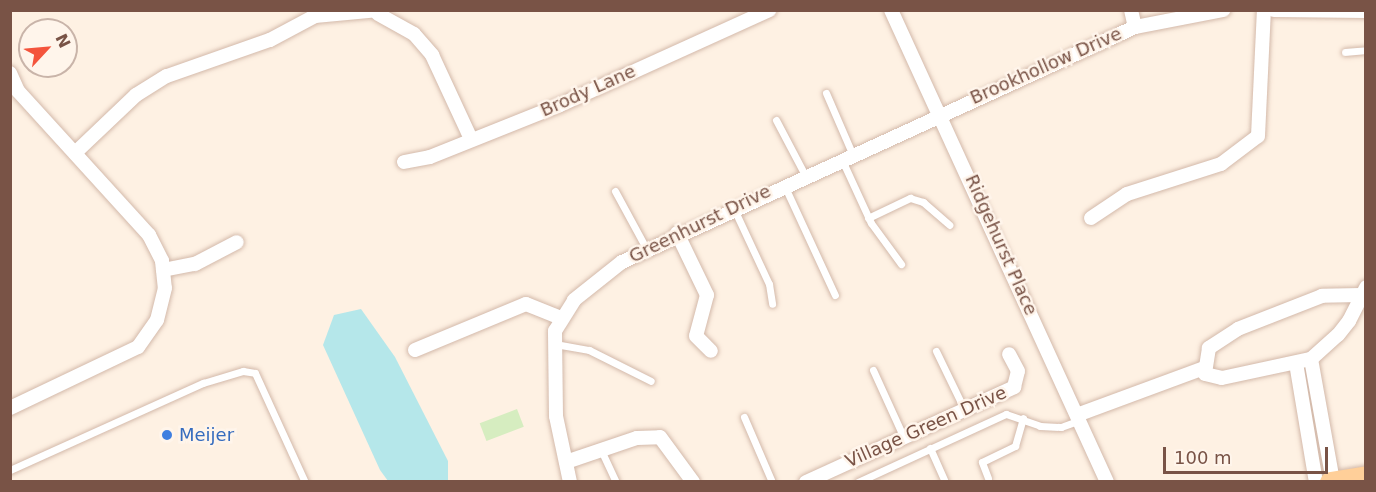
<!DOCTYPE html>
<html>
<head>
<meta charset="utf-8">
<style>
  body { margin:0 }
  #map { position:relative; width:1376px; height:492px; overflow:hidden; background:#fef1e3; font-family:"DejaVu Sans",sans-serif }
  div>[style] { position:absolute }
  .green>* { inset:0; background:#d6edc0; transform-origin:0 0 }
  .water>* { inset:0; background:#b5e7ea }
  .roads { filter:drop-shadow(0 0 2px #d3b9aa) drop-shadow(0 0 2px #d3b9aa) }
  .lane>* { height:7px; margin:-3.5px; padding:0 3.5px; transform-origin:3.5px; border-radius:3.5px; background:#fff }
  .street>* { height:14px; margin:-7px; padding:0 7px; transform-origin:7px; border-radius:7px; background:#fff }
  .primary>* { height:21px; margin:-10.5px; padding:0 10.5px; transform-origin:10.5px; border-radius:10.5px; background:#ffcf99 }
  .dots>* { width:16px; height:16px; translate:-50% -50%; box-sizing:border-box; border:3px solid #fff5eb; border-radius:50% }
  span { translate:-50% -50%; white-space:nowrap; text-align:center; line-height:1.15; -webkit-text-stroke:5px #fff5eb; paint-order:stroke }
  .street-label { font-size:18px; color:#795346 }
  .shop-label { font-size:18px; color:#366cbe }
  .left { translate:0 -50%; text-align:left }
  .frame { position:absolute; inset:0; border:12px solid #795346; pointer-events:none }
  .north { position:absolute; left:18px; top:18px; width:60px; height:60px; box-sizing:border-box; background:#fff5eb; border:2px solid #c9b4a9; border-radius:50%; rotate:64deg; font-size:16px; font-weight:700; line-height:24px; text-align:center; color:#795346 }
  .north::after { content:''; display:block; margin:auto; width:21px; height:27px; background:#f4543c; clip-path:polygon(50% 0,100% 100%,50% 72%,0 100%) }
  .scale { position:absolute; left:1163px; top:447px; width:165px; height:27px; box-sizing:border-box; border:3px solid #795346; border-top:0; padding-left:8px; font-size:18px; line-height:21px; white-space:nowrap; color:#795346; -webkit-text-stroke:4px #fff5eb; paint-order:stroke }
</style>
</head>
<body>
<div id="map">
  <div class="green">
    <i style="left:517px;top:409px;width:19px;height:40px;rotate:69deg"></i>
  </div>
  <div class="water">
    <i style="clip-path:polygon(361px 309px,395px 357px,448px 461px,448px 481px,388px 481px,380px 470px,323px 345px,334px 315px)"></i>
  </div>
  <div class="roads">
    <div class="lane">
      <i style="left:1345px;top:52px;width:21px;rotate:-5deg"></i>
      <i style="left:826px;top:93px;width:65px;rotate:66.6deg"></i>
      <i style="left:776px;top:120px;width:62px;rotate:62.2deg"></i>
      <i style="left:842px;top:160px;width:69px;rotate:65.3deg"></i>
      <i style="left:871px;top:223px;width:51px;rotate:53.8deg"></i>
      <i style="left:785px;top:187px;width:119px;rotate:65.2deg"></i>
      <i style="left:615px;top:191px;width:65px;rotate:61.5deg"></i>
      <i style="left:734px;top:209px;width:83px;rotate:65deg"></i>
      <i style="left:769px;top:284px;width:20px;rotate:81deg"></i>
      <i style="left:868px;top:218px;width:47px;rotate:-25.5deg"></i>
      <i style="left:910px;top:198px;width:14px;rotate:17deg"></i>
      <i style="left:923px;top:202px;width:35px;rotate:41deg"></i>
      <i style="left:555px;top:344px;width:35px;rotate:10deg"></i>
      <i style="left:589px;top:350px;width:69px;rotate:26.6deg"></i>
      <i style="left:936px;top:351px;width:67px;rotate:64.2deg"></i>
      <i style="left:873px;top:370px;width:75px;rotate:65.5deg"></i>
      <i style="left:744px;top:417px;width:71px;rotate:66.7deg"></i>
      <i style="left:930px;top:448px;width:37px;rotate:66deg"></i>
      <i style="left:601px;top:450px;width:35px;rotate:65deg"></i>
      <i style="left:10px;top:470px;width:212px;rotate:-24.3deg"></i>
      <i style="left:203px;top:383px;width:42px;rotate:-16.7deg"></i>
      <i style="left:243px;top:371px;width:12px;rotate:9deg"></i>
      <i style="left:255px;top:373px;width:120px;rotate:65.4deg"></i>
      <i style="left:988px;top:478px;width:17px;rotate:-111deg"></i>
      <i style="left:982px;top:462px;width:37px;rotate:-26deg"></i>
      <i style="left:1015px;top:446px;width:29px;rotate:-74deg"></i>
      <i style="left:858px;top:482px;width:163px;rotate:-24.7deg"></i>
      <i style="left:1006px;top:414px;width:36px;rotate:19deg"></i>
      <i style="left:1040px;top:426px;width:21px;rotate:3deg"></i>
      <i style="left:1061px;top:427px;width:20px;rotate:-20deg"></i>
    </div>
    <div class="street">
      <i style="left:891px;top:10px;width:519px;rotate:65.41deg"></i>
      <i style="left:1131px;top:10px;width:17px;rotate:77deg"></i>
      <i style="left:1274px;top:10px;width:92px;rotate:0.6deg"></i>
      <i style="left:378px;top:14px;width:41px;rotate:29.1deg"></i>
      <i style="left:414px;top:34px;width:28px;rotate:49deg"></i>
      <i style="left:432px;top:55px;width:93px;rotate:65.1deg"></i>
      <i style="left:10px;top:73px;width:20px;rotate:66deg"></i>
      <i style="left:18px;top:91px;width:195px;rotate:47.7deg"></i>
      <i style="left:149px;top:235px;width:29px;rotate:63deg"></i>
      <i style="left:162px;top:261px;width:27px;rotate:84deg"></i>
      <i style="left:165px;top:288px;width:33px;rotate:104deg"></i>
      <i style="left:157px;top:320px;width:33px;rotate:125deg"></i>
      <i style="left:138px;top:347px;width:142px;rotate:154.5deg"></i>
      <i style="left:75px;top:153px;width:84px;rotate:-43.6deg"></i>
      <i style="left:136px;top:95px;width:36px;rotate:-32deg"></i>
      <i style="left:167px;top:76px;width:109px;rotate:-19.3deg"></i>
      <i style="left:270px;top:40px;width:51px;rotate:-28.1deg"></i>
      <i style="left:315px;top:16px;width:64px;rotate:-5.4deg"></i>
      <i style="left:404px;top:162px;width:26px;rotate:-11deg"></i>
      <i style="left:430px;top:157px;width:140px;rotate:-21.8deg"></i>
      <i style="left:560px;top:105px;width:230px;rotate:-24.4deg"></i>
      <i style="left:1091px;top:218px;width:43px;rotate:-33.7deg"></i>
      <i style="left:1127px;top:194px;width:99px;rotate:-17.7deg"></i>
      <i style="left:1221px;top:164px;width:46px;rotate:-37.1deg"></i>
      <i style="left:1258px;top:136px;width:126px;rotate:-87.3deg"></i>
      <i style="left:677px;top:233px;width:69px;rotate:64.2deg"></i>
      <i style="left:707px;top:295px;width:42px;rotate:105deg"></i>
      <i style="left:696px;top:336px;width:21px;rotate:45deg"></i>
      <i style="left:163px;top:270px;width:33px;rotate:-11deg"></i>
      <i style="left:195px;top:264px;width:47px;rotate:-27.6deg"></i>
      <i style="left:1361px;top:295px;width:39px;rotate:179deg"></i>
      <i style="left:1322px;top:296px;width:90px;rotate:158.6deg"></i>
      <i style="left:1238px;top:329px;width:35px;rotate:147deg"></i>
      <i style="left:1209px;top:348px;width:26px;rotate:99deg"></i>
      <i style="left:1205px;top:374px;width:17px;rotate:13deg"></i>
      <i style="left:1222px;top:378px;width:91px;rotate:-12.1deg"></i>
      <i style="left:1311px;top:359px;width:36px;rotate:-42deg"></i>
      <i style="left:1338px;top:335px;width:18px;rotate:-52deg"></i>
      <i style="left:1349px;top:321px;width:38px;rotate:-63deg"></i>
      <i style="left:415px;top:350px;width:120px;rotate:-22.5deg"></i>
      <i style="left:526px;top:304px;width:37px;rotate:22deg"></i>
      <i style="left:1311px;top:359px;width:124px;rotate:79.8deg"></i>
      <i style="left:1296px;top:363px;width:121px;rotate:80.5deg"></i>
      <i style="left:1077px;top:415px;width:135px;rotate:-20.3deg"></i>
      <i style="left:566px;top:462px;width:75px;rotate:-18.7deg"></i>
      <i style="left:637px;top:438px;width:23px;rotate:-2deg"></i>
      <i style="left:660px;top:437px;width:56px;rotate:53.7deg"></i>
      <i style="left:570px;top:482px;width:67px;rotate:-102deg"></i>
      <i style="left:556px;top:416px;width:85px;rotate:-90.7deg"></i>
      <i style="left:555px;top:331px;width:36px;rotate:-58deg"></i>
      <i style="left:574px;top:300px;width:61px;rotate:-38.4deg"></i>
      <i style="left:622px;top:262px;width:564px;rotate:-24.61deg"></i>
      <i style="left:1135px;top:27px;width:90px;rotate:-10.9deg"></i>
      <i style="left:806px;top:482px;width:229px;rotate:-24.5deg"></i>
      <i style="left:1014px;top:387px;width:16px;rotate:-76deg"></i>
      <i style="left:1018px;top:371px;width:19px;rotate:-118deg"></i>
    </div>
    <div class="primary">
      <i style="left:1330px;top:482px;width:36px;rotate:-9deg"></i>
    </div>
  </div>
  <div class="dots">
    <i style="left:167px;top:435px;background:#3f7fe0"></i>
  </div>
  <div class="street-label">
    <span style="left:1046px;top:66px;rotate:-24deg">Brookhollow Drive</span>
    <span style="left:588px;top:91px;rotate:-24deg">Brody Lane</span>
    <span style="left:700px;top:224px;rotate:-26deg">Greenhurst Drive</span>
    <span style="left:1001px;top:245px;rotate:66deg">Ridgehurst Place</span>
    <span style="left:926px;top:427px;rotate:-24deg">Village Green Drive</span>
  </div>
  <div class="shop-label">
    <span class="left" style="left:179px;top:435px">Meijer</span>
  </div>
  <div class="frame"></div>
  <div class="north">N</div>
  <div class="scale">100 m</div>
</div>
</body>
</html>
